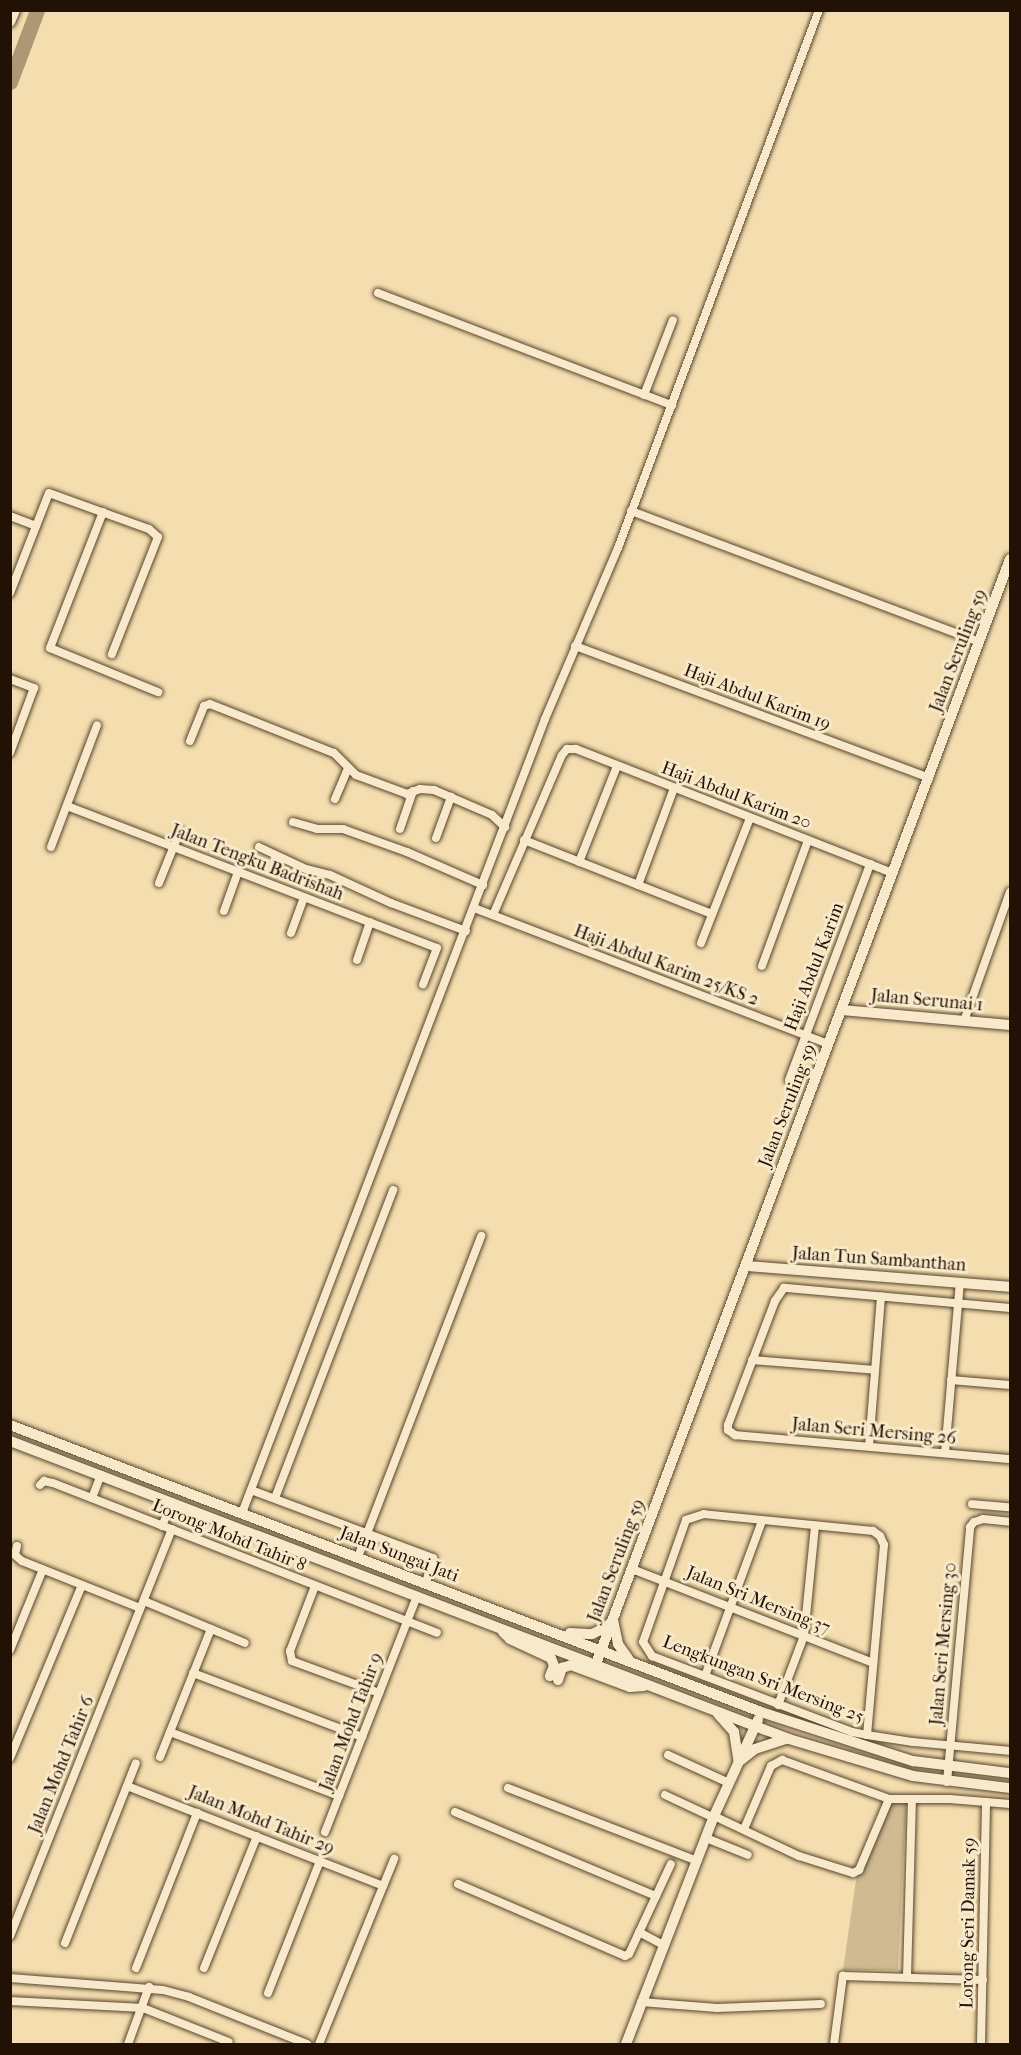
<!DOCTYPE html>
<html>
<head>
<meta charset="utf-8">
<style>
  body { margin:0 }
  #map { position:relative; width:1021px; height:2055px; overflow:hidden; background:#f4ddae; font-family:"IM FELL French Canon",serif }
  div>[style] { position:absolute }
  .green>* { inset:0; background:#d0ba91 }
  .river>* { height:15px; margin:-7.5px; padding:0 7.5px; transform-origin:7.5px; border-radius:7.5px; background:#ad9875 }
  .roads { filter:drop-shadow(0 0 2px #56452f) drop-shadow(0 0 2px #56452f) }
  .street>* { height:8px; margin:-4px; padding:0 4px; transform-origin:4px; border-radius:4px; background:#f8e9ca }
  .secondary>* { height:10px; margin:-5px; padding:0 5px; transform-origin:5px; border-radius:5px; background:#f8e9ca }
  span { translate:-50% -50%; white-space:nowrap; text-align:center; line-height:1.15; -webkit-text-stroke:6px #f8e9ca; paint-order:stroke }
  .street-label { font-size:18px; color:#221205 }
  .frame { position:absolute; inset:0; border:12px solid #221205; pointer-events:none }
</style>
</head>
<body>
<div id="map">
  <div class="green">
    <i style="clip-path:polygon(891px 1803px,906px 1803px,898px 1970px,843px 1970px,856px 1880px)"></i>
  </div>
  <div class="river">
    <i style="left:10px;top:82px;width:77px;rotate:-69.4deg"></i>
  </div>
  <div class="roads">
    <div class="street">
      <i style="left:378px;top:293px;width:315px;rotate:20.9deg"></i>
      <i style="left:644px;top:395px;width:80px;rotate:-68.9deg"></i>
      <i style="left:631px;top:511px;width:372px;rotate:20.6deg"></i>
      <i style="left:103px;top:512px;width:146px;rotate:111.3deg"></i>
      <i style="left:50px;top:648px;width:117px;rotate:22.2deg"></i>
      <i style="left:10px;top:516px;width:28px;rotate:21deg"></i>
      <i style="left:10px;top:593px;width:107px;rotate:-68.7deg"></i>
      <i style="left:49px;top:493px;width:106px;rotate:19.8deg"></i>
      <i style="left:149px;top:529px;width:12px;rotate:42deg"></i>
      <i style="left:158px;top:537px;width:126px;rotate:111.5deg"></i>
      <i style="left:575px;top:646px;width:378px;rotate:20.4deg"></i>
      <i style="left:10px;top:679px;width:26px;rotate:21deg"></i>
      <i style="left:34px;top:688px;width:69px;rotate:110.3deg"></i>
      <i style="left:190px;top:741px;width:38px;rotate:-68deg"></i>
      <i style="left:204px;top:706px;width:6px;rotate:-18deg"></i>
      <i style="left:210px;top:704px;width:133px;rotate:21.6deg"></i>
      <i style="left:334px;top:753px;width:31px;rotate:45deg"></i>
      <i style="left:356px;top:775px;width:54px;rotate:20.4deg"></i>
      <i style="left:407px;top:794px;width:14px;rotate:-21deg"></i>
      <i style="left:420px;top:789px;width:14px;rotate:4deg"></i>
      <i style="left:434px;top:790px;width:63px;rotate:23.3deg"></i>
      <i style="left:492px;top:815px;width:18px;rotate:43deg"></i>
      <i style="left:335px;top:799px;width:33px;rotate:-67deg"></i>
      <i style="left:67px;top:806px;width:396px;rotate:21deg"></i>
      <i style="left:437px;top:948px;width:39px;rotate:111deg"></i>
      <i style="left:293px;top:822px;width:25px;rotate:16deg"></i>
      <i style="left:317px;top:829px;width:26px"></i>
      <i style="left:343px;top:829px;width:68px;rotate:19.8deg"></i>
      <i style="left:407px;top:852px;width:83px;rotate:23.5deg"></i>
      <i style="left:400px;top:829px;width:40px;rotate:-71.1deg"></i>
      <i style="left:436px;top:838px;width:44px;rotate:-69.9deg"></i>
      <i style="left:524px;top:840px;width:202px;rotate:21.5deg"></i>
      <i style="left:51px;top:847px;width:130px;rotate:-69.3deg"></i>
      <i style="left:259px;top:847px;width:52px;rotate:25.1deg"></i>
      <i style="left:306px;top:869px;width:25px;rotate:14deg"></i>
      <i style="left:330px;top:875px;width:67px;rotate:24.7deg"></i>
      <i style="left:391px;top:903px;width:80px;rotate:20.5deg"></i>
      <i style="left:579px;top:862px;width:103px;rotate:-68.4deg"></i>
      <i style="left:159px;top:883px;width:56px;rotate:-68deg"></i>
      <i style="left:638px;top:885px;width:103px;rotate:-69.6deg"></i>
      <i style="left:474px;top:908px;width:380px;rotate:21deg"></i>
      <i style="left:224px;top:911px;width:41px;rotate:-70.3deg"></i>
      <i style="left:493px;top:915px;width:174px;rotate:-66.7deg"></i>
      <i style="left:562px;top:755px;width:8px;rotate:-50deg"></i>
      <i style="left:567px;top:749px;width:9px"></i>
      <i style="left:576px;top:749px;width:340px;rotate:21.4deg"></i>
      <i style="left:291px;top:933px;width:38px;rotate:-70deg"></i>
      <i style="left:701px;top:943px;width:134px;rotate:-68.6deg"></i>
      <i style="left:357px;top:960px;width:40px;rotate:-71.1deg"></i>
      <i style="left:762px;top:966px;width:134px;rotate:-69.9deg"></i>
      <i style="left:964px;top:1021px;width:137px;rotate:-70.4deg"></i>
      <i style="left:789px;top:1080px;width:231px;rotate:-69.4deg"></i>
      <i style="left:1010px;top:1308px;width:227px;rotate:-174.9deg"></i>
      <i style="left:784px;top:1288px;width:16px;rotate:125deg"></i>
      <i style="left:775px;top:1301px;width:133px;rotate:110.8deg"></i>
      <i style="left:728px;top:1425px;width:5px;rotate:90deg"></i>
      <i style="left:728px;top:1430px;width:9px;rotate:36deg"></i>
      <i style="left:735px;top:1435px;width:276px;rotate:5deg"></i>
      <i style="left:752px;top:1360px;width:123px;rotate:4.6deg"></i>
      <i style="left:951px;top:1380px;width:59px;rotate:4.8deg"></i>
      <i style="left:869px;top:1446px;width:150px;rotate:-85.4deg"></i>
      <i style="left:945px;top:1453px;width:171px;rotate:-85deg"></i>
      <i style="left:40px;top:1485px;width:6px;rotate:-45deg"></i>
      <i style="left:44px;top:1481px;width:9px;rotate:13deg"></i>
      <i style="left:53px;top:1483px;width:412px;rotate:21.3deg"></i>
      <i style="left:251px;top:1490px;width:194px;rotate:20.5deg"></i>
      <i style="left:433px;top:1558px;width:26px;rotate:106deg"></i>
      <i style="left:92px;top:1498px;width:25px;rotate:-69deg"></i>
      <i style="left:275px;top:1498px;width:330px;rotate:-69deg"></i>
      <i style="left:972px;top:1504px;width:38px;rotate:5deg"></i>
      <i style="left:242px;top:1513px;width:850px;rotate:-69.11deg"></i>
      <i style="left:545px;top:719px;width:186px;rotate:-66.9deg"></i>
      <i style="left:618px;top:548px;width:574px;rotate:-69.51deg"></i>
      <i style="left:162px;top:1526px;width:26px;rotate:-67deg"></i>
      <i style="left:17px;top:1546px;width:9px;rotate:103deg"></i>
      <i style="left:15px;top:1555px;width:9px;rotate:41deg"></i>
      <i style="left:22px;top:1561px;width:127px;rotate:21.7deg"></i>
      <i style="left:358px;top:1557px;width:344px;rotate:-69deg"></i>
      <i style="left:632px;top:1569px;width:259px;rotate:21.3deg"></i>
      <i style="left:315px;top:1586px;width:70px;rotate:111deg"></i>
      <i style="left:290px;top:1651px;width:10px;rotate:79deg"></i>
      <i style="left:292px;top:1661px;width:93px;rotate:20.2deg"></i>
      <i style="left:144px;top:1601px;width:109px;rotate:22.6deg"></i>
      <i style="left:10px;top:1650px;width:87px;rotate:-67.8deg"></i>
      <i style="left:193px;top:1673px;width:181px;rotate:20.7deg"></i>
      <i style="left:705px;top:1676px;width:165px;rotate:-69.8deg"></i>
      <i style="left:778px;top:1705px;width:74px;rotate:-69.4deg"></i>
      <i style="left:804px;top:1636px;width:111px;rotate:-84.3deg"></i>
      <i style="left:170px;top:1732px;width:181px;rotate:20.7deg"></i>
      <i style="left:867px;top:1735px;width:191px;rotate:-84.9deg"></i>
      <i style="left:884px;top:1545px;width:10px;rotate:-114deg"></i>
      <i style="left:880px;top:1536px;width:9px;rotate:-144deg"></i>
      <i style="left:873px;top:1531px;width:170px;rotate:-174.3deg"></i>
      <i style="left:704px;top:1514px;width:19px;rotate:162deg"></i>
      <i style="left:686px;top:1520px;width:129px;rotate:109.4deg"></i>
      <i style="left:643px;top:1642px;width:17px;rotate:57deg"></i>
      <i style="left:652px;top:1656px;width:214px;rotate:20.8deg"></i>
      <i style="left:852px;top:1732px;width:15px;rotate:11deg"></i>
      <i style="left:867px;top:1735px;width:47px;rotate:8.7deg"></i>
      <i style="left:913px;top:1742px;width:97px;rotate:5.3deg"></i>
      <i style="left:668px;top:1755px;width:67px;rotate:24.7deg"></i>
      <i style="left:160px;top:1757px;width:138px;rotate:-68.3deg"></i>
      <i style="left:10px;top:1758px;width:187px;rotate:-67.4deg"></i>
      <i style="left:947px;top:1782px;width:256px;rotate:-84.8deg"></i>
      <i style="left:970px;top:1527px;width:6px;rotate:-51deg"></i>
      <i style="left:974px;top:1522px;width:9px;rotate:-18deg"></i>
      <i style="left:983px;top:1519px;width:27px;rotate:6deg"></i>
      <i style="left:127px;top:1786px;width:275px;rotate:21.3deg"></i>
      <i style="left:508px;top:1788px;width:203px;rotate:21.1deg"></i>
      <i style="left:665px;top:1795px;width:54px;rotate:25.1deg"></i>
      <i style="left:455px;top:1812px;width:218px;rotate:22.7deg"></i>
      <i style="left:714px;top:1816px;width:94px;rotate:25.2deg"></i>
      <i style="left:799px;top:1856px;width:57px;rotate:17.5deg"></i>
      <i style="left:853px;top:1873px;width:7px;rotate:-27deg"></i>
      <i style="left:859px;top:1870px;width:77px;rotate:-67.1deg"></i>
      <i style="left:744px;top:1829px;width:69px;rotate:-66.8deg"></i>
      <i style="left:771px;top:1766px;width:13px;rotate:-29deg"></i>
      <i style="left:782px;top:1760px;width:114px;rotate:20deg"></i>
      <i style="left:889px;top:1799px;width:61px"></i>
      <i style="left:950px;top:1799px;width:60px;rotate:4.8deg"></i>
      <i style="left:325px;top:1832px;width:253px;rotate:-68.7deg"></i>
      <i style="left:706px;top:1838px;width:45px;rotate:22deg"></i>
      <i style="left:458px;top:1884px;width:182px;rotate:23.3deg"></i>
      <i style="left:625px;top:1956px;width:4px;rotate:-27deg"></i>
      <i style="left:629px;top:1954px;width:99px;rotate:-65deg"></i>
      <i style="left:639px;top:1932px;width:27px;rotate:28deg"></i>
      <i style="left:10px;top:1936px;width:438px;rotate:-68.3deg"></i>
      <i style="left:65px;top:1943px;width:193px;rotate:-68.5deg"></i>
      <i style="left:136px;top:1968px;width:167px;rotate:-68.5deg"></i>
      <i style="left:204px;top:1968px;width:142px;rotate:-68.1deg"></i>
      <i style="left:907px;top:1977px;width:177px;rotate:-88.4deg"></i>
      <i style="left:10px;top:1978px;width:153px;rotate:4.5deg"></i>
      <i style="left:163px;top:1990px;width:27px;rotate:15deg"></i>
      <i style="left:189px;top:1997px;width:127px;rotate:21.7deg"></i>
      <i style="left:268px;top:1993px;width:142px;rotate:-68.5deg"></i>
      <i style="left:10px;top:2001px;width:133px;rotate:3deg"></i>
      <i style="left:143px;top:2008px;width:92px;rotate:21.6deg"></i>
      <i style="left:641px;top:2002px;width:76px;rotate:4.5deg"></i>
      <i style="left:717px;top:2008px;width:104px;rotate:-2.2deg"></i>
      <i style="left:128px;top:2044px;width:61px;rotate:-69.8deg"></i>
      <i style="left:319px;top:2044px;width:200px;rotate:-67.9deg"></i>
      <i style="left:834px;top:2044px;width:69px;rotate:-82.5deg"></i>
      <i style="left:843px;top:1976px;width:140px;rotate:1.6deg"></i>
      <i style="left:981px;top:2044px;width:242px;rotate:-88.8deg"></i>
    </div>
    <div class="secondary">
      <i style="left:10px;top:22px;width:13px;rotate:-67deg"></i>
      <i style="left:841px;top:1010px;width:170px;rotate:5.1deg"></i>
      <i style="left:746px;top:1266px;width:265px;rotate:4.5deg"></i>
      <i style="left:10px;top:1425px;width:804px;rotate:20.91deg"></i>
      <i style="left:761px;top:1712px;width:160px;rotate:17.9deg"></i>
      <i style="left:913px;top:1761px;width:98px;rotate:7.1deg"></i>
      <i style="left:10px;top:1441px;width:834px;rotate:20.93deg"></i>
      <i style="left:789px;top:1739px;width:129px;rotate:16.6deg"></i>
      <i style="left:913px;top:1776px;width:98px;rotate:7.1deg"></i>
      <i style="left:613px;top:1620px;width:25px;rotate:78deg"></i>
      <i style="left:618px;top:1644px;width:19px;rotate:55deg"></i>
      <i style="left:503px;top:1632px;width:10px;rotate:45deg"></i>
      <i style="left:510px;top:1639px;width:45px;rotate:24.9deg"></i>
      <i style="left:551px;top:1658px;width:9px;rotate:69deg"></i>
      <i style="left:554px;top:1666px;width:11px;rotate:112deg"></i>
      <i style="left:570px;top:1633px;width:22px;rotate:3deg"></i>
      <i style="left:592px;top:1634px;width:17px;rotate:-25deg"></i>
      <i style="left:607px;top:1627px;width:6px;rotate:-51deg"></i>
      <i style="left:596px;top:1664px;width:1180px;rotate:-69.46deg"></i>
      <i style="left:558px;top:1680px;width:13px;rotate:-72deg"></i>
      <i style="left:562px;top:1668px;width:9px;rotate:-18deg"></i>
      <i style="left:571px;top:1665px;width:63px;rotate:20.4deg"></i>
      <i style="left:630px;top:1687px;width:14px;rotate:-4deg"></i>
      <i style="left:718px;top:1714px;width:24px;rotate:48deg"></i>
      <i style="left:734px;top:1732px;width:30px;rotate:81deg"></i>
      <i style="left:741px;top:1760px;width:18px;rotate:-38deg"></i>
      <i style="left:755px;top:1749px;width:33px;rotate:-18deg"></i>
      <i style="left:626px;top:2044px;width:244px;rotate:-68.9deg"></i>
      <i style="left:714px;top:1816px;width:106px;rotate:-65.4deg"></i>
    </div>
  </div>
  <div class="street-label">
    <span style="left:959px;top:651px;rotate:-69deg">Jalan Seruling 59</span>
    <span style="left:757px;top:698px;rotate:21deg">Haji Abdul Karim 19</span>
    <span style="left:736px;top:796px;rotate:21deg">Haji Abdul Karim 20</span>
    <span style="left:257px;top:863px;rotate:21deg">Jalan Tengku Badrishah</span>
    <span style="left:666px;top:966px;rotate:21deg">Haji Abdul Karim 25/KS 2</span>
    <span style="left:815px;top:967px;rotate:-69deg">Haji Abdul Karim</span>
    <span style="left:927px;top:1001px;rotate:5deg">Jalan Serunai 1</span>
    <span style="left:788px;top:1106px;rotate:-69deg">Jalan Seruling 59</span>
    <span style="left:879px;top:1260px;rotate:4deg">Jalan Tun Sambanthan</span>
    <span style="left:874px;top:1432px;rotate:5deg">Jalan Seri Mersing 26</span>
    <span style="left:229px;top:1536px;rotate:22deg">Lorong Mohd Tahir 8</span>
    <span style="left:399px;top:1555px;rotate:21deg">Jalan Sungai Jati</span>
    <span style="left:617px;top:1561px;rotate:-69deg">Jalan Seruling 59</span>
    <span style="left:758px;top:1601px;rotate:22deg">Jalan Sri Mersing 37</span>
    <span style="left:944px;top:1644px;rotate:-85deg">Jalan Seri Mersing 30</span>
    <span style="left:763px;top:1680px;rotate:21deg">Lengkungan Sri Mersing 25</span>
    <span style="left:352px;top:1722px;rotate:-69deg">Jalan Mohd Tahir 9</span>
    <span style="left:62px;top:1765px;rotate:-68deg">Jalan Mohd Tahir 6</span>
    <span style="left:261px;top:1821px;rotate:22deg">Jalan Mohd Tahir 29</span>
    <span style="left:969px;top:1923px;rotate:-89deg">Lorong Seri Damak 59</span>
  </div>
  <div class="frame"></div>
</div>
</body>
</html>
